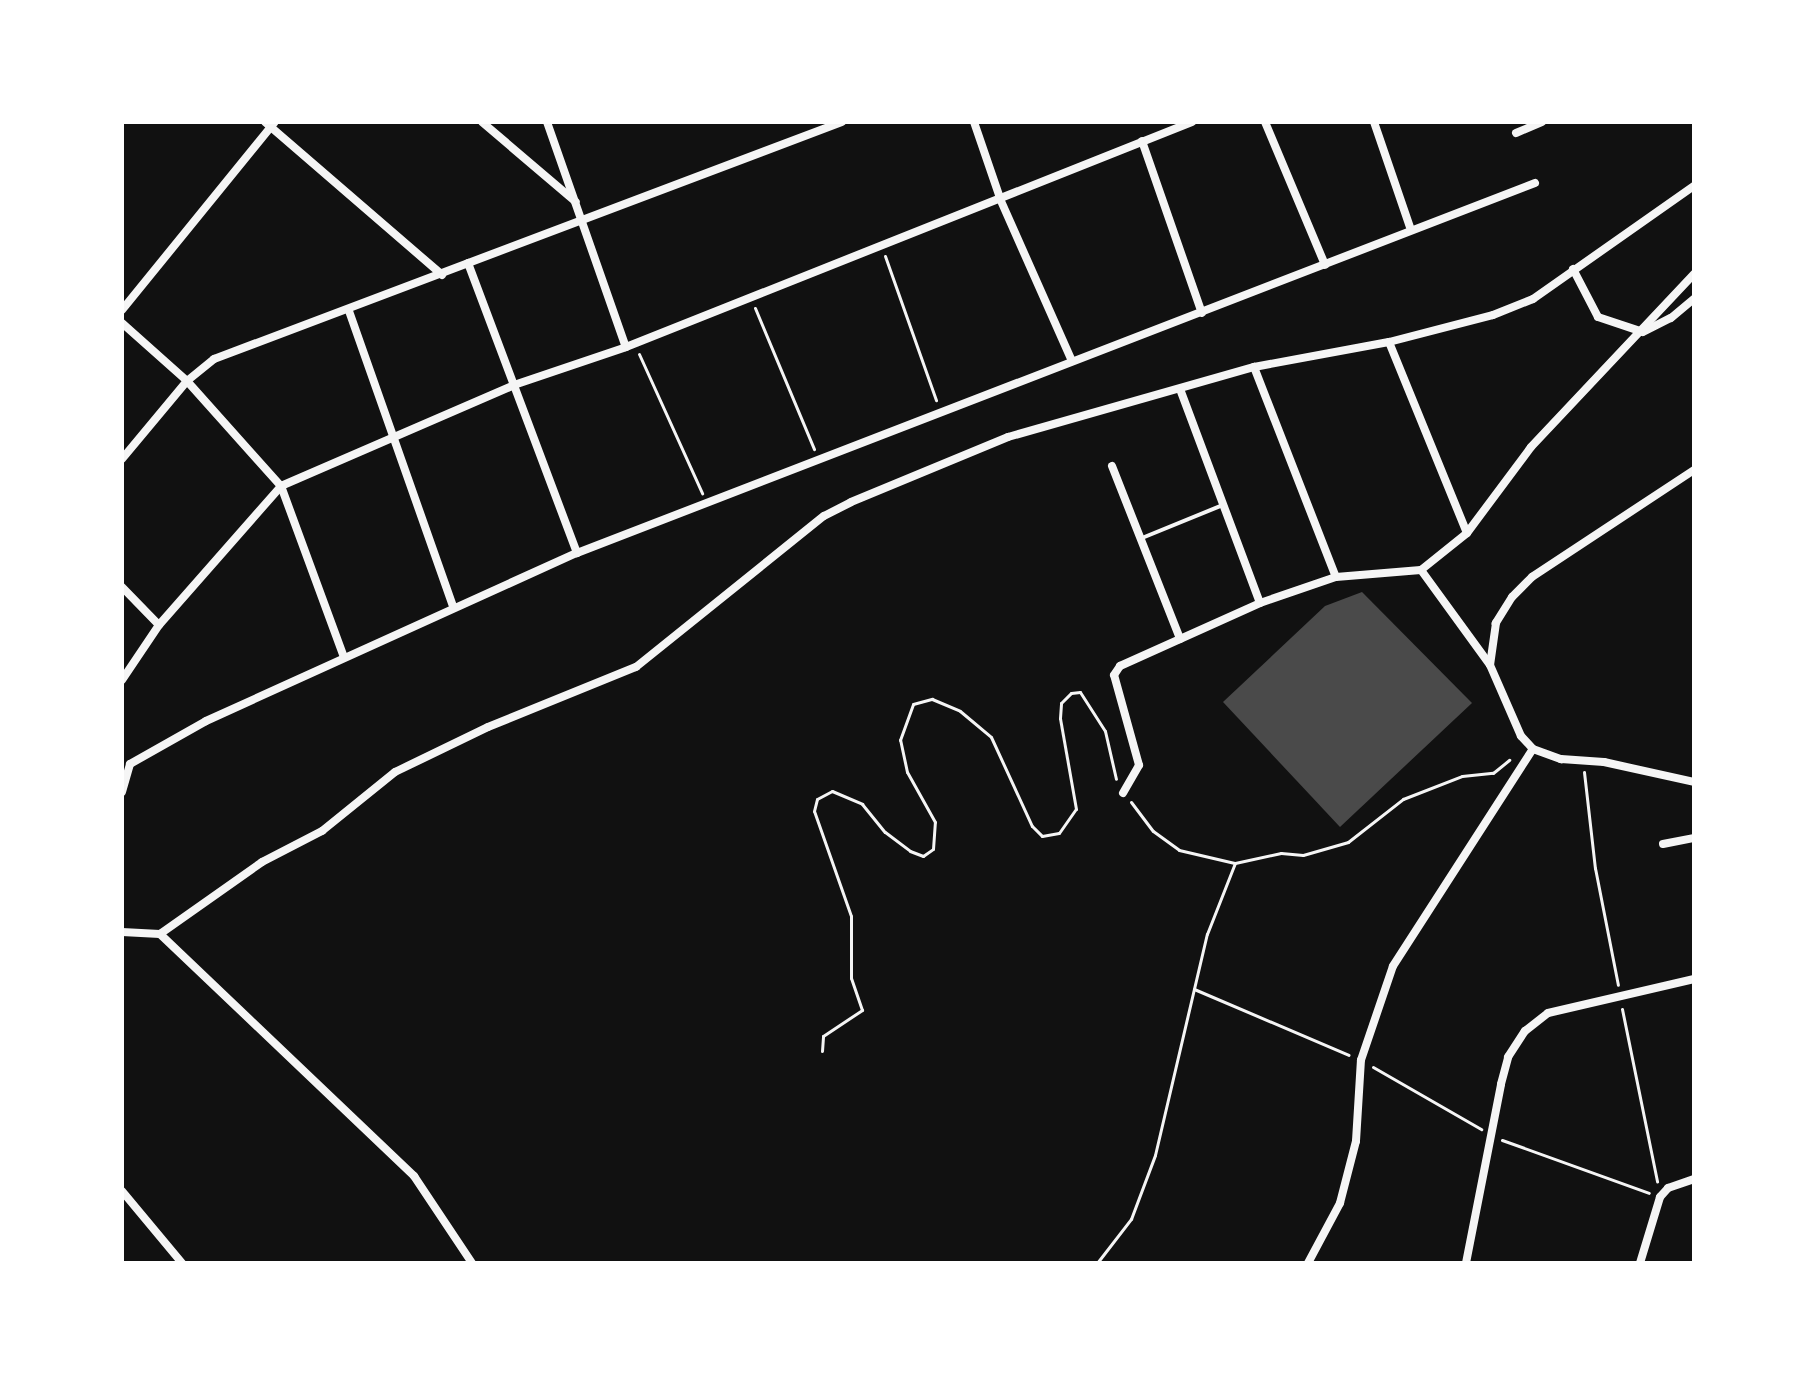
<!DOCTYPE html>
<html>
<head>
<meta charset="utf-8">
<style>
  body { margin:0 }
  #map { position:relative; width:1816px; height:1385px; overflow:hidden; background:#111; font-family:"Titillium Web",sans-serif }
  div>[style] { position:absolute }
  .building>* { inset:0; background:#4a4a4a }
  .path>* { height:3px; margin:-1.5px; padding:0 1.5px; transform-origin:1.5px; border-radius:1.5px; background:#f5f5f5 }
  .service>* { height:4px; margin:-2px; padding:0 2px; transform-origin:2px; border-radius:2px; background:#f5f5f5 }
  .minor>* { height:8px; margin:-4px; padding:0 4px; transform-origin:4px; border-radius:4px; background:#f5f5f5 }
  span { translate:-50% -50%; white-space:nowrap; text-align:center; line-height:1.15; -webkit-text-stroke:6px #fff; paint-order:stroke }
  .frame { position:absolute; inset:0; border:124px solid #fff; pointer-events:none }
</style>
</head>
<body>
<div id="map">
  <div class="building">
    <i style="clip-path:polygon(1362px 592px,1472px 703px,1340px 827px,1223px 702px,1325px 606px)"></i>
  </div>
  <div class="path">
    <i style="left:885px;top:256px;width:153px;rotate:70.5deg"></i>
    <i style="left:755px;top:308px;width:153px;rotate:67.3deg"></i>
    <i style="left:639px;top:354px;width:153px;rotate:65.6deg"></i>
    <i style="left:1584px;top:772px;width:97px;rotate:83.5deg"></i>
    <i style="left:1595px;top:868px;width:119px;rotate:78.9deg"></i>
    <i style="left:1131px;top:802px;width:36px;rotate:53deg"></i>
    <i style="left:1153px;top:831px;width:32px;rotate:36deg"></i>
    <i style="left:1179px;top:850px;width:57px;rotate:13.1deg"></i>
    <i style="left:1235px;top:863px;width:47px;rotate:-12.3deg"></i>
    <i style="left:1281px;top:853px;width:22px;rotate:5deg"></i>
    <i style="left:1303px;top:855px;width:47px;rotate:-16.1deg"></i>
    <i style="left:1348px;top:842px;width:70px;rotate:-38deg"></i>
    <i style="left:1403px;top:799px;width:63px;rotate:-21.3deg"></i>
    <i style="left:1462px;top:776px;width:31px;rotate:-6deg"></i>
    <i style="left:1493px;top:773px;width:21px;rotate:-39deg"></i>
    <i style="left:1194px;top:989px;width:168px;rotate:23.1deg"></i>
    <i style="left:1622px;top:1009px;width:176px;rotate:78.5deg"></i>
    <i style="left:822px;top:1051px;width:15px;rotate:-86deg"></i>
    <i style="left:823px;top:1036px;width:47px;rotate:-33.7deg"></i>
    <i style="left:862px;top:1010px;width:34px;rotate:-109deg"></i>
    <i style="left:851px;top:978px;width:62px;rotate:-90deg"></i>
    <i style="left:851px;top:916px;width:111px;rotate:-109.4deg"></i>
    <i style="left:814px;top:811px;width:12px;rotate:-76deg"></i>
    <i style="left:817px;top:799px;width:17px;rotate:-28deg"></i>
    <i style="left:832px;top:791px;width:33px;rotate:23deg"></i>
    <i style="left:862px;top:804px;width:36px;rotate:51deg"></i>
    <i style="left:885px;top:832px;width:31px;rotate:37deg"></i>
    <i style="left:910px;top:851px;width:14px;rotate:21deg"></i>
    <i style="left:923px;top:856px;width:12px;rotate:-35deg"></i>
    <i style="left:933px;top:849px;width:27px;rotate:-86deg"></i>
    <i style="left:935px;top:822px;width:57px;rotate:-119.2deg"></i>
    <i style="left:907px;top:772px;width:33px;rotate:-102deg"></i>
    <i style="left:900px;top:740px;width:38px;rotate:-70deg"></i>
    <i style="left:913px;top:704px;width:20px;rotate:-15deg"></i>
    <i style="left:932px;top:699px;width:30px;rotate:23deg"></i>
    <i style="left:960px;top:711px;width:40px;rotate:40deg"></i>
    <i style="left:991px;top:737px;width:98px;rotate:65.3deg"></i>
    <i style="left:1032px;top:826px;width:14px;rotate:45deg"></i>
    <i style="left:1042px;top:836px;width:17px;rotate:-10deg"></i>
    <i style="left:1059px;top:833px;width:29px;rotate:-55deg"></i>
    <i style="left:1076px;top:809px;width:92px;rotate:-100deg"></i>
    <i style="left:1060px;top:718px;width:15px;rotate:-86deg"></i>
    <i style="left:1061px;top:703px;width:14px;rotate:-45deg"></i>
    <i style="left:1071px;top:693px;width:9px;rotate:-6deg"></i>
    <i style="left:1080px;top:692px;width:46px;rotate:57.3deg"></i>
    <i style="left:1105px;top:731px;width:49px;rotate:77.1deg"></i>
    <i style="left:1373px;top:1067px;width:125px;rotate:29.9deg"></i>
    <i style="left:1502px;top:1140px;width:156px;rotate:19.8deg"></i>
    <i style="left:1097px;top:1263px;width:56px;rotate:-52.3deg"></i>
    <i style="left:1131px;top:1219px;width:68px;rotate:-69.4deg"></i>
    <i style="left:1155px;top:1155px;width:227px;rotate:-76.8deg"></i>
    <i style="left:1207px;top:934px;width:76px;rotate:-68.5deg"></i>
  </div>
  <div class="service">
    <i style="left:1142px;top:538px;width:87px;rotate:-22.2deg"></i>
  </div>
  <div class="minor">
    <i style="left:265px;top:122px;width:234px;rotate:40.8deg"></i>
    <i style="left:482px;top:122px;width:123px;rotate:40.4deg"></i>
    <i style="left:547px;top:122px;width:238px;rotate:70.7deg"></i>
    <i style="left:974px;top:122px;width:83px;rotate:71.1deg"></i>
    <i style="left:1001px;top:201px;width:175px;rotate:66.1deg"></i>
    <i style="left:1265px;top:122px;width:155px;rotate:67.2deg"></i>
    <i style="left:1374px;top:122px;width:114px;rotate:71.1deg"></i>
    <i style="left:1516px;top:133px;width:28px;rotate:-23deg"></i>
    <i style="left:1142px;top:141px;width:182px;rotate:70.8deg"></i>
    <i style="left:468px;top:263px;width:310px;rotate:69.4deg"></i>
    <i style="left:1573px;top:269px;width:54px;rotate:62.5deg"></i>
    <i style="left:1598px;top:317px;width:47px;rotate:18.4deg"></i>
    <i style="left:1643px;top:332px;width:31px;rotate:-27deg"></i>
    <i style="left:1671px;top:318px;width:30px;rotate:-40deg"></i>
    <i style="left:122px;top:310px;width:242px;rotate:-50.9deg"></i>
    <i style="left:349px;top:311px;width:314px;rotate:70.6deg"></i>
    <i style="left:122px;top:323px;width:87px;rotate:41.7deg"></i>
    <i style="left:187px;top:381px;width:141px;rotate:48.2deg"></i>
    <i style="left:281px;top:486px;width:182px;rotate:69.8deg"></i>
    <i style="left:1389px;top:342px;width:206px;rotate:67.8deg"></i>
    <i style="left:1254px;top:367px;width:225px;rotate:68.7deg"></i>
    <i style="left:1180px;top:389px;width:228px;rotate:69.5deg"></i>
    <i style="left:122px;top:459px;width:102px;rotate:-50.2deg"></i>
    <i style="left:187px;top:381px;width:35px;rotate:-39deg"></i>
    <i style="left:214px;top:359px;width:671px;rotate:-20.68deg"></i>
    <i style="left:1112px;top:466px;width:186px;rotate:68.5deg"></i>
    <i style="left:1694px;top:470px;width:194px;rotate:146.6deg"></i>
    <i style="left:1532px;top:577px;width:28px;rotate:135deg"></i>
    <i style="left:1512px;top:597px;width:31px;rotate:122deg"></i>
    <i style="left:1496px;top:623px;width:42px;rotate:98.1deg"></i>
    <i style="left:1490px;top:665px;width:77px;rotate:66.4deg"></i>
    <i style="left:1521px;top:736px;width:18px;rotate:47deg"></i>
    <i style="left:1533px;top:749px;width:30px;rotate:20deg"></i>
    <i style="left:1561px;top:759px;width:43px;rotate:4deg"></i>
    <i style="left:1604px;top:762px;width:92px;rotate:12.5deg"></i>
    <i style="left:1421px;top:570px;width:117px;rotate:54deg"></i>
    <i style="left:122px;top:587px;width:53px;rotate:45.8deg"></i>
    <i style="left:122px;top:680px;width:66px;rotate:-56.1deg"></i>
    <i style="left:159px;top:625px;width:185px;rotate:-48.7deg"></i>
    <i style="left:281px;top:486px;width:254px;rotate:-23.4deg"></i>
    <i style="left:514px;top:385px;width:118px;rotate:-18.7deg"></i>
    <i style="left:626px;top:347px;width:609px;rotate:-21.68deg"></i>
    <i style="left:130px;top:764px;width:87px;rotate:-29.5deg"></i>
    <i style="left:206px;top:721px;width:407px;rotate:-24.4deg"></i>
    <i style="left:577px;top:553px;width:1027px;rotate:-21.12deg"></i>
    <i style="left:122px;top:792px;width:29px;rotate:-74deg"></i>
    <i style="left:1123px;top:793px;width:32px;rotate:-60deg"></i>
    <i style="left:1139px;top:765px;width:93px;rotate:-105.5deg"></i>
    <i style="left:1114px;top:675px;width:11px;rotate:-56deg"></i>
    <i style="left:1120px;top:666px;width:154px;rotate:-24.2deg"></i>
    <i style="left:1260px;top:603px;width:80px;rotate:-18.9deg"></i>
    <i style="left:1336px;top:577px;width:85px;rotate:-4.7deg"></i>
    <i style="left:1421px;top:570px;width:59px;rotate:-38.8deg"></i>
    <i style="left:1467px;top:533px;width:107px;rotate:-53.3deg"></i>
    <i style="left:1531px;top:447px;width:238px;rotate:-46.7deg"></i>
    <i style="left:1663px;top:844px;width:32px;rotate:-11deg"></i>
    <i style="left:122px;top:932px;width:38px;rotate:3deg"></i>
    <i style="left:160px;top:934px;width:125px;rotate:-35.2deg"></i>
    <i style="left:262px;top:862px;width:68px;rotate:-27.3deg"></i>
    <i style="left:322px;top:831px;width:94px;rotate:-38.9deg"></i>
    <i style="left:395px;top:772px;width:103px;rotate:-25.8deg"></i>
    <i style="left:488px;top:727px;width:160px;rotate:-22.1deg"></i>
    <i style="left:636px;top:667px;width:241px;rotate:-38.8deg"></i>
    <i style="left:824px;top:516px;width:30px;rotate:-27deg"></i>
    <i style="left:851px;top:502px;width:170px;rotate:-22.5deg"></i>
    <i style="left:1008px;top:437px;width:256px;rotate:-15.9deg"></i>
    <i style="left:1254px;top:367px;width:137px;rotate:-10.5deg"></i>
    <i style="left:1389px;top:342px;width:107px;rotate:-14.6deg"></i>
    <i style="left:1493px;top:315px;width:43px;rotate:-21.8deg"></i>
    <i style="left:1533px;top:299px;width:197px;rotate:-35.1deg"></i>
    <i style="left:160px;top:934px;width:351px;rotate:43.6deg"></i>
    <i style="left:414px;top:1176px;width:105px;rotate:56.3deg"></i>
    <i style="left:122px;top:1191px;width:94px;rotate:50.2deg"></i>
    <i style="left:1308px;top:1263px;width:68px;rotate:-61.9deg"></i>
    <i style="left:1340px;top:1203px;width:64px;rotate:-75.5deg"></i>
    <i style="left:1356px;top:1141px;width:81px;rotate:-86.5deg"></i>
    <i style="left:1361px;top:1060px;width:99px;rotate:-71.2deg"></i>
    <i style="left:1393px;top:966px;width:258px;rotate:-57.2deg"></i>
    <i style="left:1466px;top:1263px;width:182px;rotate:-78.9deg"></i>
    <i style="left:1501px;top:1084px;width:28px;rotate:-75deg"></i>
    <i style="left:1508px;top:1057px;width:31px;rotate:-57deg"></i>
    <i style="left:1525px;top:1031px;width:29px;rotate:-38deg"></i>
    <i style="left:1548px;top:1013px;width:150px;rotate:-13.1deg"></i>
    <i style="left:1640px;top:1263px;width:69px;rotate:-73.1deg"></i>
    <i style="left:1660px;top:1197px;width:12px;rotate:-48deg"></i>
    <i style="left:1668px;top:1188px;width:28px;rotate:-19deg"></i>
  </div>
  <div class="frame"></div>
</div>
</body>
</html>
